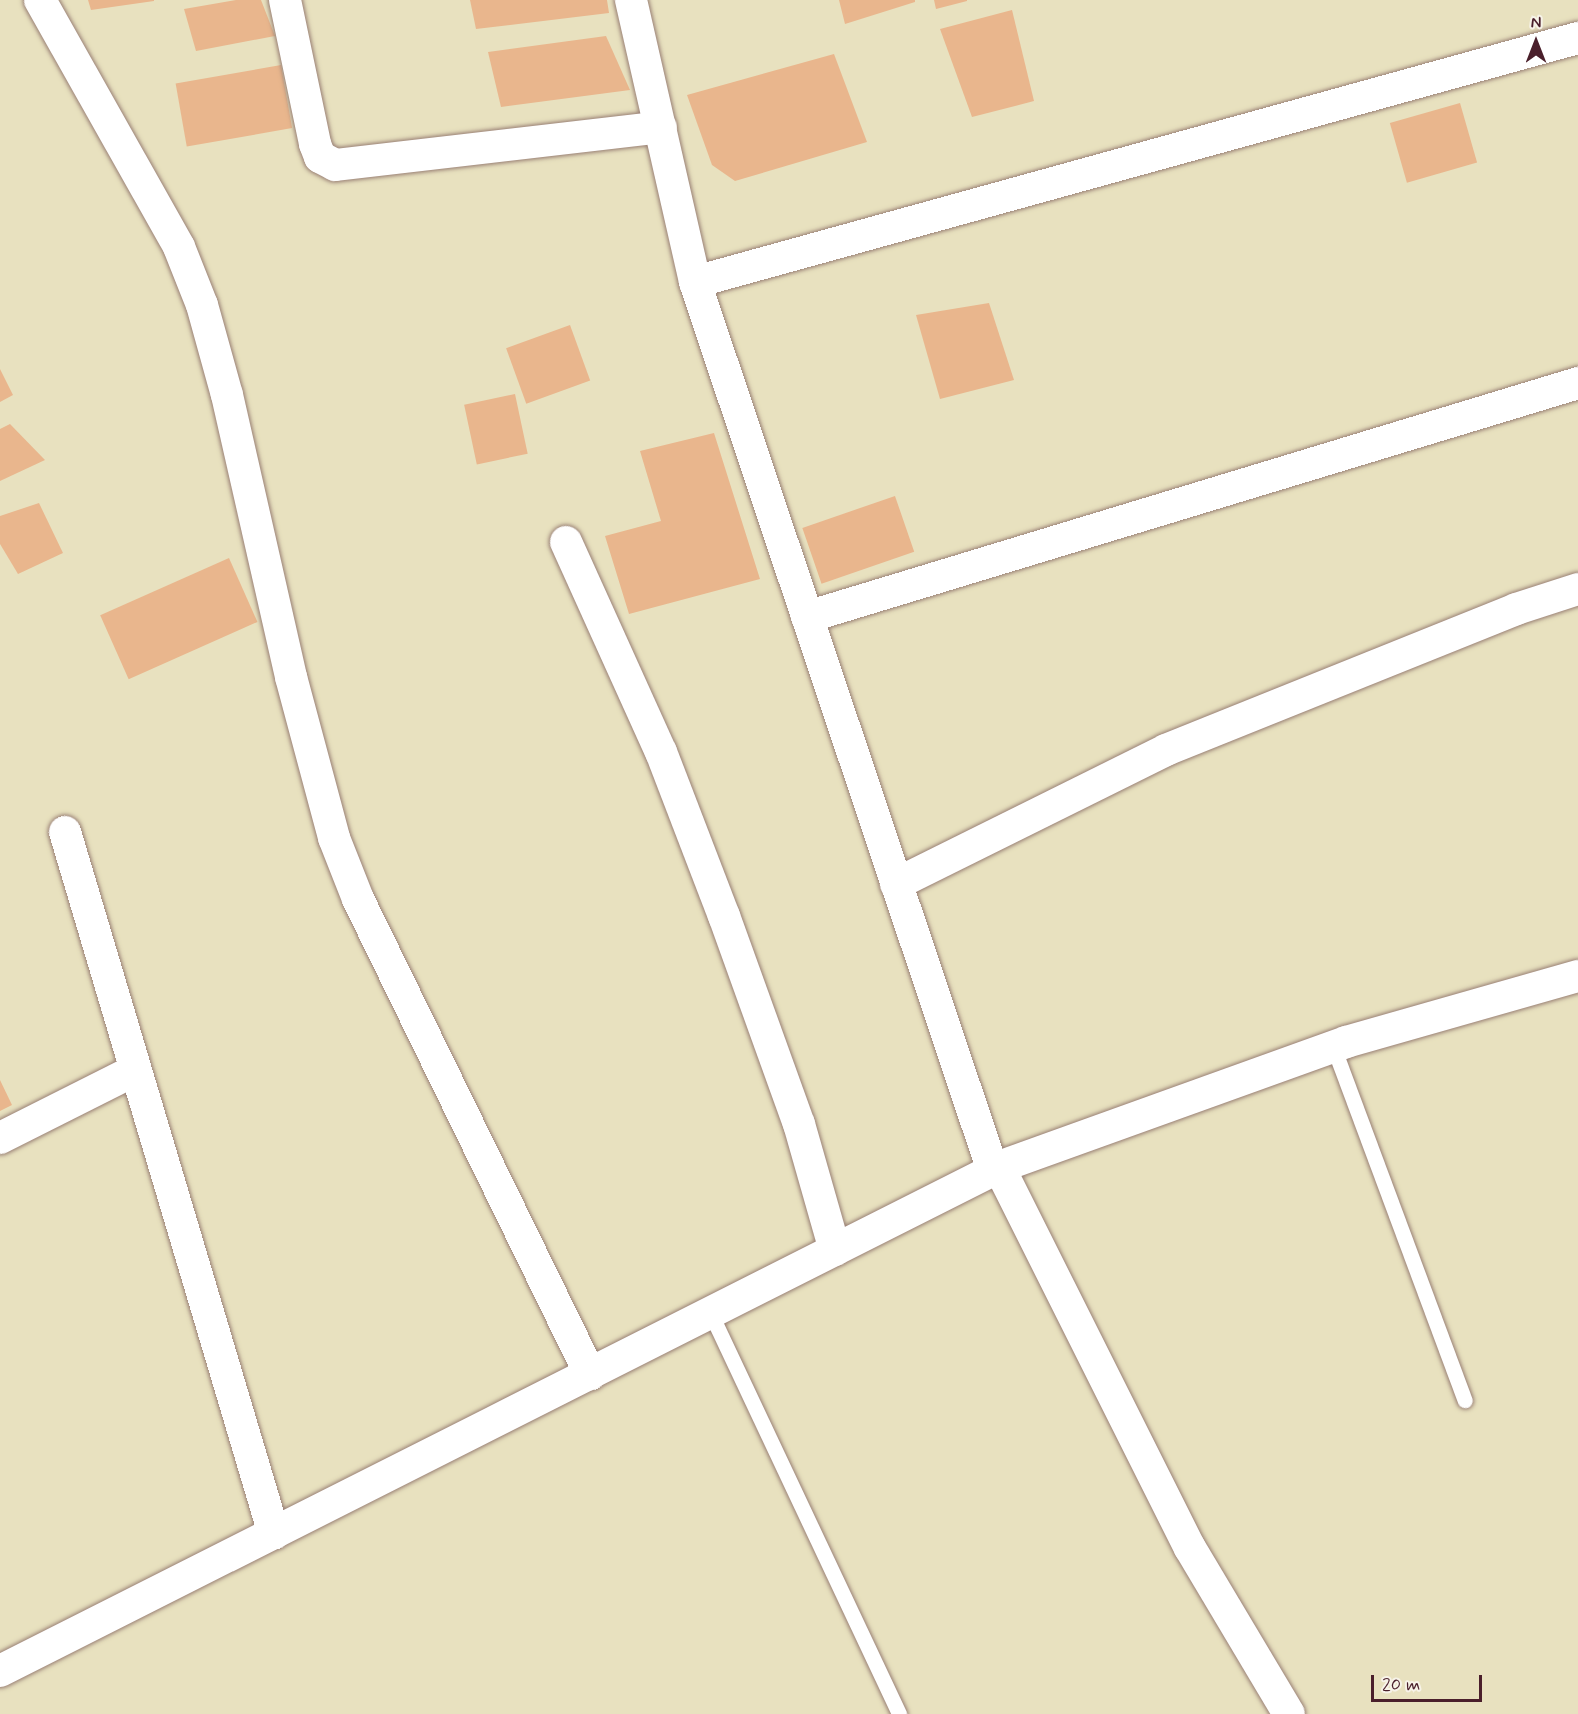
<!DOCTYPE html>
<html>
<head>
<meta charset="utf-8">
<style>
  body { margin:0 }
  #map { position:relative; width:1578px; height:1714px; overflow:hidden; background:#e8e1bf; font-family:Mynerve,sans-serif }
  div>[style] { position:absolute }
  .building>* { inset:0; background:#e9b68d; transform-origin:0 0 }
  .roads { filter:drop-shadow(0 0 2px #998075) drop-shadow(0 0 2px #998075) }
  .service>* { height:15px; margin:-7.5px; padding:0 7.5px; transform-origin:7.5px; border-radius:7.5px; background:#fff }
  .minor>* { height:32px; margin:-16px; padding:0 16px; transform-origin:16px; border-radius:16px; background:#fff }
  span { translate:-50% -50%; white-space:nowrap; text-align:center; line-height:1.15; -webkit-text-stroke:4.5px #f7f3e8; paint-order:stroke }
  .north { position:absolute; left:1506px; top:12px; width:60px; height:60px; -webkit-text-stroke:4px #f7f3e8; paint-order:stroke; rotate:0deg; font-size:16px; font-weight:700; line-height:24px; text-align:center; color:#4a1f2b }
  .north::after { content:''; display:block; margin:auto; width:21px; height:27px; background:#4a1f2b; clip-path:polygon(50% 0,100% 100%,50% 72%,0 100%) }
  .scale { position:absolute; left:1371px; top:1675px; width:111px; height:27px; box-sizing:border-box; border:3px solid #4a1f2b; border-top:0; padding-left:8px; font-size:18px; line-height:21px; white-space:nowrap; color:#4a1f2b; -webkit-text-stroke:4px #f7f3e8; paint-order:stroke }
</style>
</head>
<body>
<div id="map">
  <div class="building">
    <i style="clip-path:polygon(88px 0,154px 0,154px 1px,91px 10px)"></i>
    <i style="clip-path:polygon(236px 0,261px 0,275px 36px,196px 51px,184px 9px)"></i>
    <i style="clip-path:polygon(470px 0,607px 0,609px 13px,476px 29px)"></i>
    <i style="clip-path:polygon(839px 0,915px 0,915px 2px,845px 24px)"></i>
    <i style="clip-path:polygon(934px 0,967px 0,967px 1px,936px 9px)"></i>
    <i style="clip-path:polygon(1012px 10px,1034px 101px,972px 117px,940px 29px)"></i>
    <i style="clip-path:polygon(606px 36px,630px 90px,501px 107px,488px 52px)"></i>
    <i style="clip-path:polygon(834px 54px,867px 142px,735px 181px,712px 165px,687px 95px)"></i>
    <i style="left:281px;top:65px;width:64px;height:107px;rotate:80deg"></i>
    <i style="left:1460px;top:103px;width:62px;height:73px;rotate:74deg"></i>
    <i style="clip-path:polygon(989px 303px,1014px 380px,940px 399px,916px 315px)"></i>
    <i style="left:570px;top:325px;width:59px;height:68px;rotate:70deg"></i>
    <i style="clip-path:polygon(0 369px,13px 395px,0 402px)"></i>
    <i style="left:515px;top:394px;width:61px;height:52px;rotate:78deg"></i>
    <i style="clip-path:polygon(10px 424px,45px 460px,0 481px,0 429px)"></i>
    <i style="clip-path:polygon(714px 433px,760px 579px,629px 614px,605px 536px,661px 521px,640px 451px)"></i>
    <i style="left:895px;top:496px;width:59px;height:98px;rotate:71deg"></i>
    <i style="clip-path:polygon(39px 503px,63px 553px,18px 574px,0 544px,0 516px)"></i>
    <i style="left:229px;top:558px;width:70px;height:141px;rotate:66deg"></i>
    <i style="clip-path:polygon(0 1080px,12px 1105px,0 1111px)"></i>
  </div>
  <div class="roads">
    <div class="service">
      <i style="left:1333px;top:1046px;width:378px;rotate:69.6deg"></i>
      <i style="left:711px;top:1314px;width:442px;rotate:64.8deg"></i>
    </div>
    <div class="minor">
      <i style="left:40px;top:0;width:283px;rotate:60.6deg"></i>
      <i style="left:179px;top:247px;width:62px;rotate:68.4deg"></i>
      <i style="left:202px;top:305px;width:93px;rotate:74.5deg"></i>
      <i style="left:227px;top:395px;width:289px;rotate:77.2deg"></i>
      <i style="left:291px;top:677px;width:167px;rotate:75deg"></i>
      <i style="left:334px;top:838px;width:66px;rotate:68.5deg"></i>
      <i style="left:358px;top:899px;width:529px;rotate:63.97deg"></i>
      <i style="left:285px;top:0;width:147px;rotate:78.2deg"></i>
      <i style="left:315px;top:144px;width:14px;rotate:69deg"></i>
      <i style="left:320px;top:157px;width:17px;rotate:28deg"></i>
      <i style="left:335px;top:165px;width:328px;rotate:-6.6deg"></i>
      <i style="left:631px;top:0;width:289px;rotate:77.2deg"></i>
      <i style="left:695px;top:282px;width:938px;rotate:71.47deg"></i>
      <i style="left:695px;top:282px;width:916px;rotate:-15.45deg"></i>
      <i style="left:566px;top:542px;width:230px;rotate:65.7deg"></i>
      <i style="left:661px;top:752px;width:176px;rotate:69deg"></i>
      <i style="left:724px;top:916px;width:221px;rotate:70.2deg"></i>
      <i style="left:799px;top:1124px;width:131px;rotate:74.1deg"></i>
      <i style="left:807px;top:617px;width:806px;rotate:-16.88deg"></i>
      <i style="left:65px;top:832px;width:732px;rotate:73.42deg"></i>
      <i style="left:896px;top:884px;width:301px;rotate:-26.4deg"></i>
      <i style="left:1166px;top:750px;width:377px;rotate:-21.9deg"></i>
      <i style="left:1516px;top:609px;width:65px;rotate:-17.9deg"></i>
      <i style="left:0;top:1138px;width:151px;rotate:-26.7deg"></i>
      <i style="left:999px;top:1167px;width:426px;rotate:63.4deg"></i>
      <i style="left:1190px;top:1548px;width:193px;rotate:59.2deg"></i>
      <i style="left:0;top:1671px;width:1119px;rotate:-26.77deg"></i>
      <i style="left:999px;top:1167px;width:369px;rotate:-19.8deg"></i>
      <i style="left:1346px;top:1042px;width:241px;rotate:-15.9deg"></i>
    </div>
  </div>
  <div class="north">N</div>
  <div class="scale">20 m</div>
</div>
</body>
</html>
